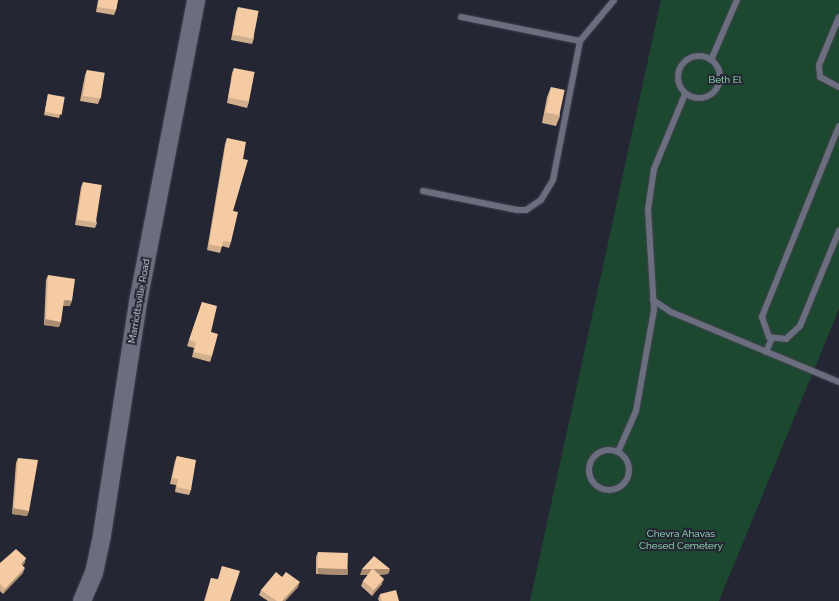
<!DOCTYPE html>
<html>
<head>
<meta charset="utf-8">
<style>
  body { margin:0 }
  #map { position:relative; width:839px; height:601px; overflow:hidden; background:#242634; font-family:Raleway,sans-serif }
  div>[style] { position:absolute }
  .green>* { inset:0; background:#1c4830 }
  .roads { filter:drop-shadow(0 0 1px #41424d) drop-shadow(0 0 1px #41424d) }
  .lane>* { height:6px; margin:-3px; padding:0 3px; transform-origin:3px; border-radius:3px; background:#6b6e7e }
  .lane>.ring { margin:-3px; padding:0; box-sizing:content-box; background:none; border:6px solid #6b6e7e; border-radius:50% }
  .secondary>* { height:18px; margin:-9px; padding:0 9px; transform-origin:9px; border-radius:9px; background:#6b6e7e }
  .wall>* { inset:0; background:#d2af8c }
  .shaded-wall>* { inset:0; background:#ab8e72; transform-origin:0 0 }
  .building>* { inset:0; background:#f4cba3; transform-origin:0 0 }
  span { translate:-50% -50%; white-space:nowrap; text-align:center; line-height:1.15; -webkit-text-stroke:4px #242634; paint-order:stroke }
  .park-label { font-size:10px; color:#96e3b5 }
  .street-label { font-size:10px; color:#e1e2ec }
</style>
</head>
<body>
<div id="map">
  <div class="green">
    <i style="clip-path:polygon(661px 0,839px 0,839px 309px,719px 601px,530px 601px)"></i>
  </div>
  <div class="roads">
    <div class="lane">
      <i style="left:461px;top:17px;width:121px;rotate:11.4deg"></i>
      <i style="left:839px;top:17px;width:52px;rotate:112.6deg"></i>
      <i style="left:819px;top:65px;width:12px;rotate:85deg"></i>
      <i style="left:820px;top:77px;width:21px;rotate:28deg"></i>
      <i class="ring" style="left:678px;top:56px;width:36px;height:36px"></i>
      <i style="left:711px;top:60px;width:65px;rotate:-66.6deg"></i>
      <i style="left:839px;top:126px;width:206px;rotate:112deg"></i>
      <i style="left:762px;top:317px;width:21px;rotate:71deg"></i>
      <i style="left:769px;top:337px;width:17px;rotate:7deg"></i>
      <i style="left:786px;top:339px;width:19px;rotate:-43deg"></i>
      <i style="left:800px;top:326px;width:103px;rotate:-67.7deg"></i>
      <i style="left:423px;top:191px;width:96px;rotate:11.4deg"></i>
      <i style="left:517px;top:210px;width:9px"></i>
      <i style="left:526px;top:210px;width:18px;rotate:-34deg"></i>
      <i style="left:541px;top:200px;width:23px;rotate:-59deg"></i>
      <i style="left:553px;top:180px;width:142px;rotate:-79deg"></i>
      <i style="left:580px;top:41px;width:53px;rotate:-50.3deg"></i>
      <i style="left:653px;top:300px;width:22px;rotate:34deg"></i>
      <i style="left:671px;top:312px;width:182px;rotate:22.6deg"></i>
      <i style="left:766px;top:352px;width:15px;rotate:-67deg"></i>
      <i class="ring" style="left:589px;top:450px;width:34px;height:34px"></i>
      <i style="left:618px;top:452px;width:45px;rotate:-66.3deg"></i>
      <i style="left:636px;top:411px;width:103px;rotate:-79.9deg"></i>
      <i style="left:654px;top:310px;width:101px;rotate:-93.4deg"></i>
      <i style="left:648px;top:209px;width:40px;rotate:-81.5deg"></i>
      <i style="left:654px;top:169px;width:81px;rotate:-67.5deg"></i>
    </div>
    <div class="secondary">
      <i style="left:82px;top:601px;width:30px;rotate:-67deg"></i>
      <i style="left:94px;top:573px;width:39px;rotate:-78deg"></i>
      <i style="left:102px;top:535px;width:236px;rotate:-81.2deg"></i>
      <i style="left:138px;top:302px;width:308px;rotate:-79.1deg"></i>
    </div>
  </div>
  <div class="wall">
    <i style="clip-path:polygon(98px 0,118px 0,116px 10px,114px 15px,96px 12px)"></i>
    <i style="clip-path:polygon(238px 7px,254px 38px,252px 44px,231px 40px,236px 12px)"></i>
    <i style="clip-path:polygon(234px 68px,249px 102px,247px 108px,227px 103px,232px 73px)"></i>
    <i style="clip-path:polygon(87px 70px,100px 99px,98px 104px,80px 101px,85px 75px)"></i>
    <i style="clip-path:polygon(551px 87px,560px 116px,556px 126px,542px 123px,547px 97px)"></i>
    <i style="clip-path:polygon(48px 94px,60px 115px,59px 118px,44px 115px)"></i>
    <i style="clip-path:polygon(227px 138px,233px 211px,231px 242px,229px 248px,222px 246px,220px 253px,207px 250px,225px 144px)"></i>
    <i style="clip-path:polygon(83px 182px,97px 223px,95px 228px,75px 225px,81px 187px)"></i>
    <i style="clip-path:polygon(48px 275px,70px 306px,63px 306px,59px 327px,44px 325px,46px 280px)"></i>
    <i style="clip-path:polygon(202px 302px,211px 332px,212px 356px,210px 362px,192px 357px,194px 348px,187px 346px)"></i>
    <i style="clip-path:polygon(177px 456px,191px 490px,189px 495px,175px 492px,176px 485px,170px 484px,175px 461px)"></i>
    <i style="clip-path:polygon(18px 458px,29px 511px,27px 516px,12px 514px,16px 463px)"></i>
    <i style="clip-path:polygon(318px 552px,348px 569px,346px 575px,316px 574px,316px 557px)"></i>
    <i style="clip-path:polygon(26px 558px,24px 564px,22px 565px,23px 573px,3px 594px,0 591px,0 563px)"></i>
    <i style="clip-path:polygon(222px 566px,230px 601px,204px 601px,211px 578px,218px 579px)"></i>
    <i style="clip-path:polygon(390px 569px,388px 574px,379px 575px,382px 584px,372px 596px,361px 586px,363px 581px,368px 575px,360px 575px)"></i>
    <i style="clip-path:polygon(298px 587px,285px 601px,268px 601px,259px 595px,261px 590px)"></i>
    <i style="clip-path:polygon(380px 594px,399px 601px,379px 601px,378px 599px)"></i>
  </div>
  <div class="shaded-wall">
    <i style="clip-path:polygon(64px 300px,72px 301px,70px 306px,62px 306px)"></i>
    <i style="clip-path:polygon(46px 319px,61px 322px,59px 327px,44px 325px)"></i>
    <i style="clip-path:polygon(14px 508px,29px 511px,27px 516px,12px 514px)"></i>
    <i style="clip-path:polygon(26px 558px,24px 564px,19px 569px,21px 564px)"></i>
    <i style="clip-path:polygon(25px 568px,23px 573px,3px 594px,5px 589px)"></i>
    <i style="left:318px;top:568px;width:30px;height:6px;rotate:2deg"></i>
    <i style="clip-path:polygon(362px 569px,372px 569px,370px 575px,360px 575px)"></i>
    <i style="clip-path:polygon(373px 569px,390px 569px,388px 574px,371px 575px)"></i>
    <i style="clip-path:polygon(384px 579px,382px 584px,372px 596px,374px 590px)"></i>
    <i style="clip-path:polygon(300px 582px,298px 587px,285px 601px,282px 601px)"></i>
  </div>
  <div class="building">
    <i style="clip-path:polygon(99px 0,118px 0,116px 10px,98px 7px)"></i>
    <i style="left:238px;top:7px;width:21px;height:28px;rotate:11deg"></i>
    <i style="left:234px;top:68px;width:21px;height:30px;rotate:11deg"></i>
    <i style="left:87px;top:70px;width:18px;height:26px;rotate:9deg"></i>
    <i style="left:551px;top:87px;width:14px;height:26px;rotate:12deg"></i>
    <i style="left:48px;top:94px;width:17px;height:18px;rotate:10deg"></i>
    <i style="clip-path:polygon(227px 138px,246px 142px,243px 159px,248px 160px,233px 211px,238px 212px,231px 242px,223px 241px,222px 247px,209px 244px)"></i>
    <i style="left:83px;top:182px;width:19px;height:38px;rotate:9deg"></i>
    <i style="clip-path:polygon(48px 275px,75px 279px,72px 301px,64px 300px,61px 322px,46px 319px)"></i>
    <i style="clip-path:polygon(202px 302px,217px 306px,211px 332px,218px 334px,212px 356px,194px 352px,196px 342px,189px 340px)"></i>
    <i style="clip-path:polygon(177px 456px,196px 460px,191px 490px,177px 487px,178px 479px,172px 478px)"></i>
    <i style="clip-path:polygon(18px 458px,38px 460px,29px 511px,14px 508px)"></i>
    <i style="clip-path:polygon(16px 549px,26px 558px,21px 564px,25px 568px,5px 589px,0 584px,0 563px)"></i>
    <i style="left:318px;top:552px;width:30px;height:16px;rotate:2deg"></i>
    <i style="clip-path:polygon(374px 556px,390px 569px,373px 569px,384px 579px,374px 590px,363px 581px,372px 569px,362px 569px)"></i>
    <i style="clip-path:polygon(222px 566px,240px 571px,230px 601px,205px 601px,211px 578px,218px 580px)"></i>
    <i style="clip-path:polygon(276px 572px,282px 577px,286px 572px,300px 582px,282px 601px,277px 601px,261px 590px)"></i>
    <i style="clip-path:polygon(396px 590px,399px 601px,382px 601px,380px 594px)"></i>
  </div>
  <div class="park-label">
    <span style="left:725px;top:80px">Beth El</span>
    <span style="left:681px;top:539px">Chevra Ahavas<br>Chesed Cemetery</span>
  </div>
  <div class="street-label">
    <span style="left:139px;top:301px;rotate:-80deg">Marriottsville Road</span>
  </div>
</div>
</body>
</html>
